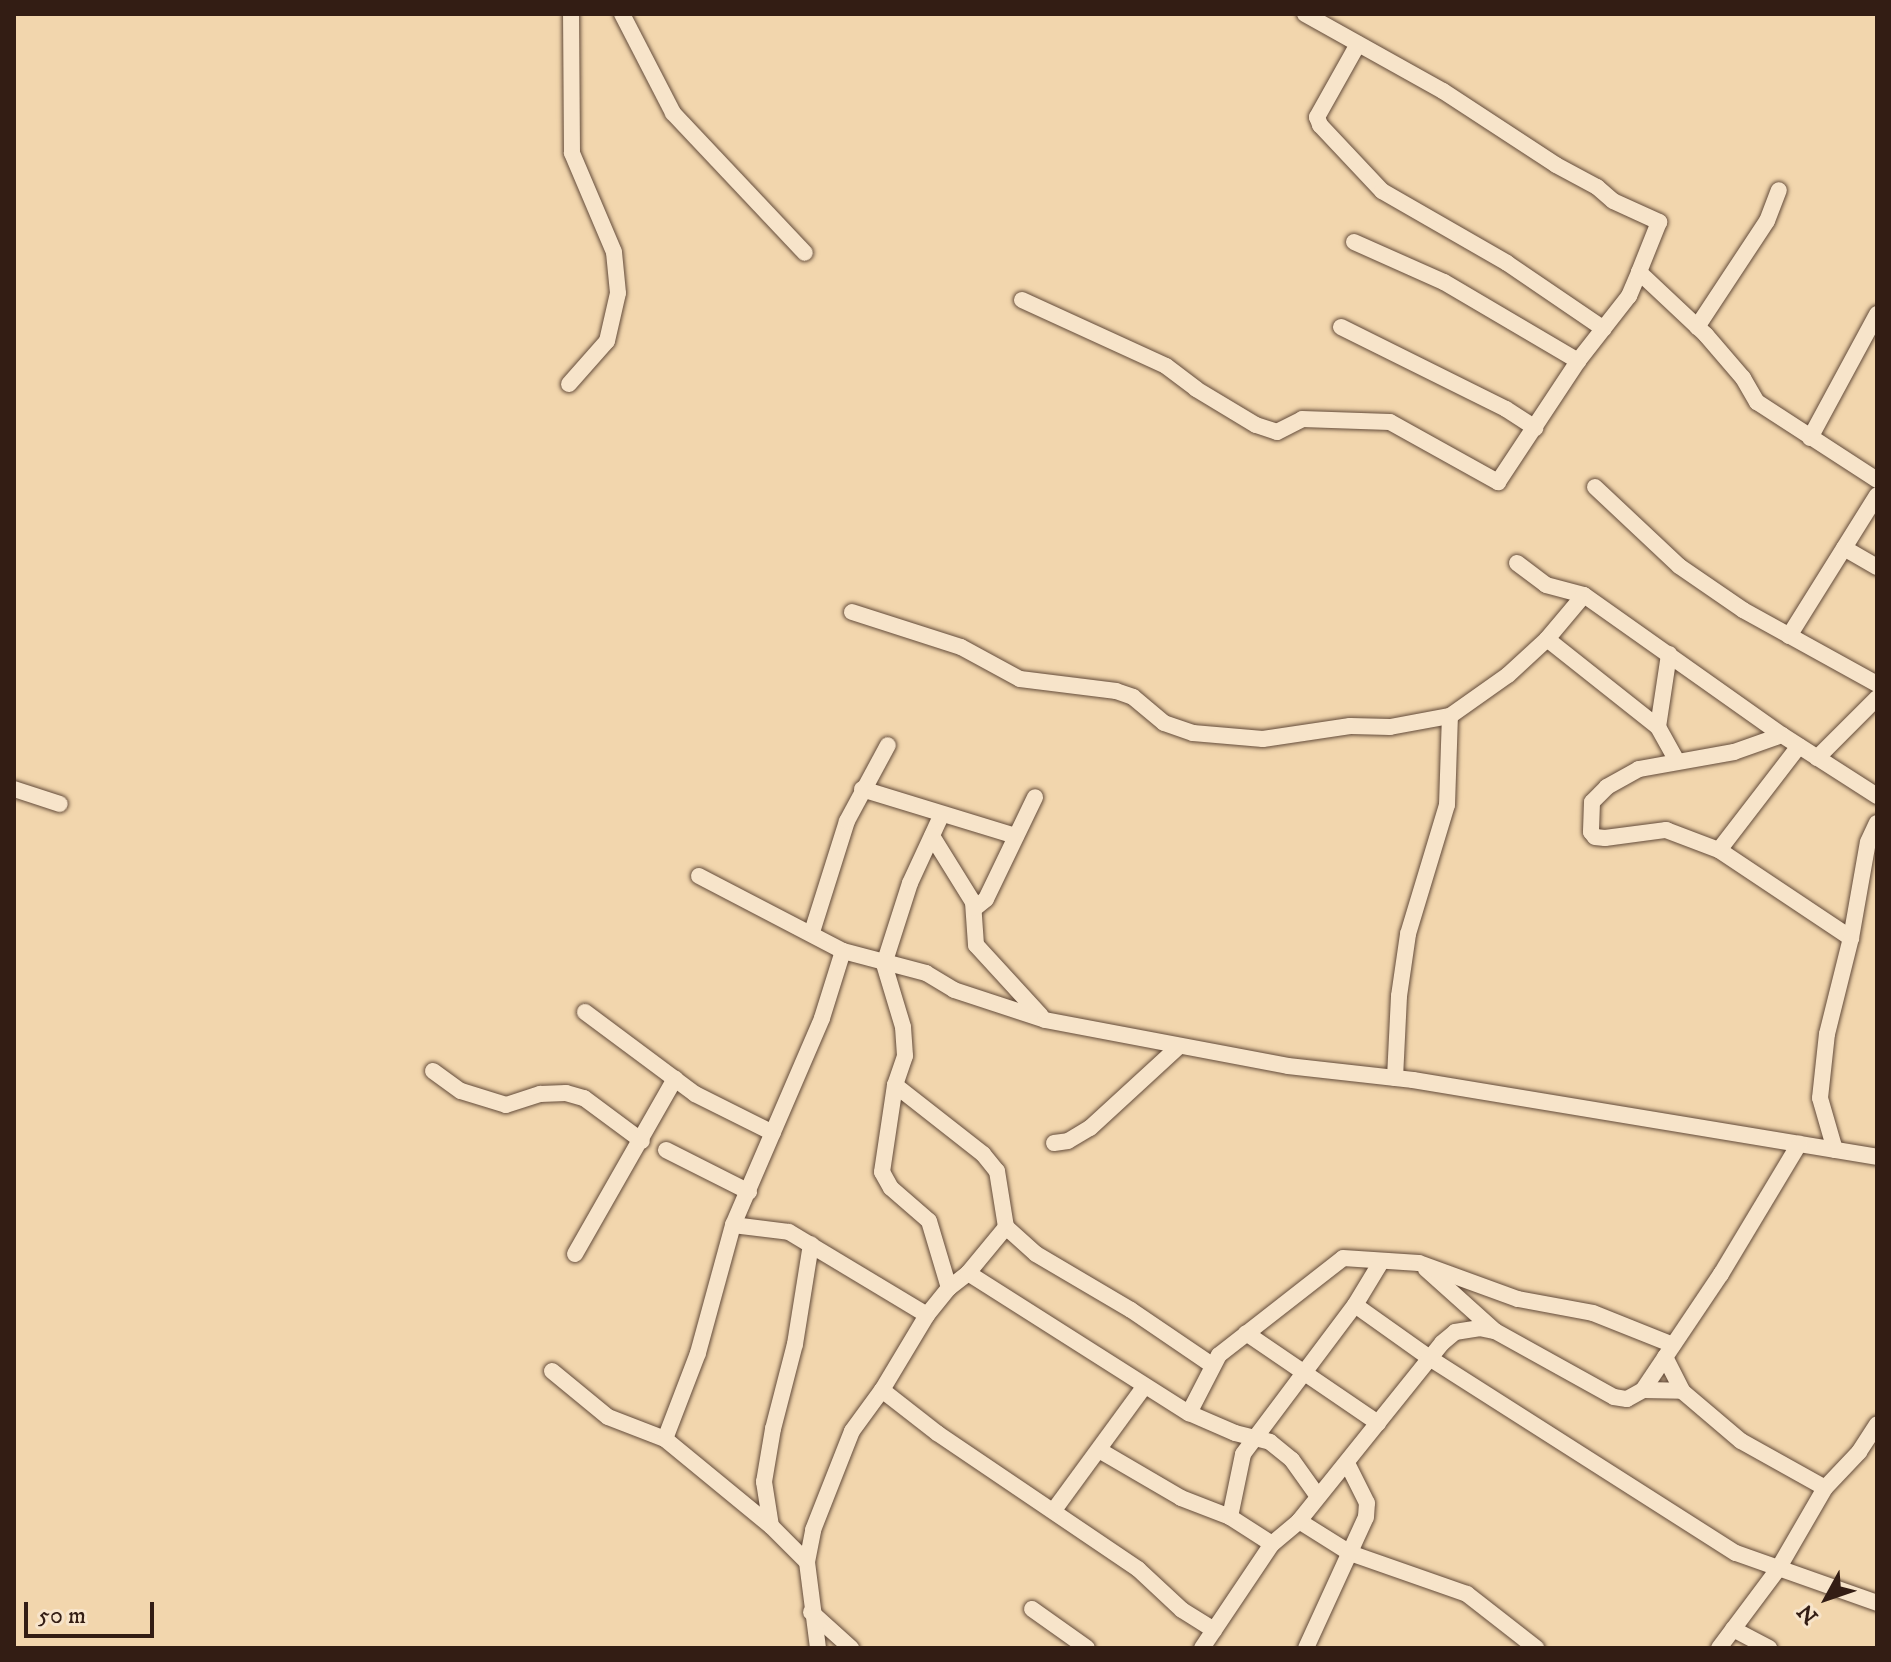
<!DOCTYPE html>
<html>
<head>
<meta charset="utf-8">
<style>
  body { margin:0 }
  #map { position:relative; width:1891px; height:1662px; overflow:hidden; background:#f2d6ad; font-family:"IM FELL DW Pica",serif }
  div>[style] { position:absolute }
  .roads { filter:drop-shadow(0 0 2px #634b3a) drop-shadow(0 0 2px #634b3a) }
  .minor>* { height:16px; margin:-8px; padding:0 8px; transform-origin:8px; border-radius:8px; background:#f7e4ca }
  span { translate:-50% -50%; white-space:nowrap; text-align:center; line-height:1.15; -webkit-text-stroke:7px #f7e4ca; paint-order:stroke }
  .frame { position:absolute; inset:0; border:16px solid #331d14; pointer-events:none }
  .north { position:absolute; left:1787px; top:1558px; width:80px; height:80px; -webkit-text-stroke:6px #f7e4ca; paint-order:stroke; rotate:230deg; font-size:22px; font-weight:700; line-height:32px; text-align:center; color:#331d14 }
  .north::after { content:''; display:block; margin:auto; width:28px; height:36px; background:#331d14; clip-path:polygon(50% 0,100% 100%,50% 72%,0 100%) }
  .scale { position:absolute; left:24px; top:1602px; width:130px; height:36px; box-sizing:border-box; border:4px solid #331d14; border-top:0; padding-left:10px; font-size:24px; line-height:28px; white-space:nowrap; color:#331d14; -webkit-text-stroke:6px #f7e4ca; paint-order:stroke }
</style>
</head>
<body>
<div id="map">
  <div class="roads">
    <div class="minor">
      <i style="left:622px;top:14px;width:111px;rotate:62.7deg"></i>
      <i style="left:673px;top:113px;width:192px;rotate:46.7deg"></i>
      <i style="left:1305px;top:14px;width:158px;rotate:29.2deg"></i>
      <i style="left:1443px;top:91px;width:135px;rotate:33.2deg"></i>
      <i style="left:1556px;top:165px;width:47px;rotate:28.2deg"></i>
      <i style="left:1597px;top:187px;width:21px;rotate:41deg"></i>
      <i style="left:1613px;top:201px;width:51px;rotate:24.5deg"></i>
      <i style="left:1659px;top:222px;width:54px;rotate:111.8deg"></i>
      <i style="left:1639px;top:272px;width:92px;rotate:43.2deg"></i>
      <i style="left:1706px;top:335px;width:57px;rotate:49.3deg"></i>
      <i style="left:1743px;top:378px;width:28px;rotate:60deg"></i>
      <i style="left:1757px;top:402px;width:143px;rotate:33deg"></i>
      <i style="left:1358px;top:44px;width:84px;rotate:119.3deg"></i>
      <i style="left:1317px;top:117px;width:9px;rotate:69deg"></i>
      <i style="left:1320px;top:125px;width:91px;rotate:46.8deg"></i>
      <i style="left:1382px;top:191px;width:144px;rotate:29.9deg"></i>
      <i style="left:1507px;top:263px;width:117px;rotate:34.2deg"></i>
      <i style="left:1354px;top:242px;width:98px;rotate:24deg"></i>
      <i style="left:1444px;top:282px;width:156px;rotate:30.5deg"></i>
      <i style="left:1022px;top:300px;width:158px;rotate:24.6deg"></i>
      <i style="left:1166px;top:366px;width:38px;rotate:37deg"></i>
      <i style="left:1196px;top:389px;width:70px;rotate:31deg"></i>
      <i style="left:1256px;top:425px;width:22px;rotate:18deg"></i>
      <i style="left:1277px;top:432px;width:28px;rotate:-27deg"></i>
      <i style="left:1302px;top:419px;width:88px;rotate:2deg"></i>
      <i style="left:1390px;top:422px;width:124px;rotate:29.1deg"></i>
      <i style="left:1498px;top:482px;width:145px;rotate:-56.5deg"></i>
      <i style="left:1578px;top:361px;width:83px;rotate:-51.9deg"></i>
      <i style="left:1629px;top:296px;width:26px;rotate:-67deg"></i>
      <i style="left:1341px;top:327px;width:184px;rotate:26.4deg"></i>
      <i style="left:1506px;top:409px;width:35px;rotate:33deg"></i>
      <i style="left:1697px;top:327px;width:127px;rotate:-56.6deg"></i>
      <i style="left:1767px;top:221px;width:33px;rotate:-69deg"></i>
      <i style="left:569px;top:384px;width:57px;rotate:-48.5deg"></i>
      <i style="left:607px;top:341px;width:49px;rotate:-77.1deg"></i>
      <i style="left:618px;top:293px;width:41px;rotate:-95.6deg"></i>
      <i style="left:614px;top:252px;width:108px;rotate:-113deg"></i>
      <i style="left:572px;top:153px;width:139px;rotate:-90.4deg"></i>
      <i style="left:1810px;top:438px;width:141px;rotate:-61.6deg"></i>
      <i style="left:1595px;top:487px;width:115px;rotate:43.2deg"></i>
      <i style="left:1679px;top:566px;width:78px;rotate:34.5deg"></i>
      <i style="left:1743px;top:610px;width:153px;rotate:28.9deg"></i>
      <i style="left:1844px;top:548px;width:38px;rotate:30deg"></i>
      <i style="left:1517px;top:563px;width:36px;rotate:37deg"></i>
      <i style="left:1546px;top:585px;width:39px;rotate:15deg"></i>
      <i style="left:1584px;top:595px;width:242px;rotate:35.3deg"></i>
      <i style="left:1782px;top:735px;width:113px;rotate:32.7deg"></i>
      <i style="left:852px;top:612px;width:114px;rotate:17.8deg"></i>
      <i style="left:961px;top:647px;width:67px;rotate:28.5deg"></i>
      <i style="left:1020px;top:679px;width:97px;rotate:7.1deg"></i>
      <i style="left:1116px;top:691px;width:18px;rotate:19deg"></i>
      <i style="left:1133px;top:697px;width:40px;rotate:40deg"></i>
      <i style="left:1164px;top:723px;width:31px;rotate:19deg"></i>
      <i style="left:1193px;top:733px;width:70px;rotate:4.9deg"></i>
      <i style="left:1263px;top:739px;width:88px;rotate:-8.5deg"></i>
      <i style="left:1350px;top:726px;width:40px;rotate:1.4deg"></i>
      <i style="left:1390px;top:727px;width:61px;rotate:-10.4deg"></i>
      <i style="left:1450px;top:716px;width:71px;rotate:-35.3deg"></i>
      <i style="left:1508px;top:675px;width:53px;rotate:-42.7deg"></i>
      <i style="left:1547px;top:639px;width:57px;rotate:-49.9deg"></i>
      <i style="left:1789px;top:636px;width:166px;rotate:-58deg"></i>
      <i style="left:1547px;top:639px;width:142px;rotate:38.4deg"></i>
      <i style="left:1658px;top:727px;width:38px;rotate:61deg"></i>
      <i style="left:1658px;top:727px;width:74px;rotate:-81.4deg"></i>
      <i style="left:1782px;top:735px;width:51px;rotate:160.5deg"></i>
      <i style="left:1734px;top:752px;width:97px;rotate:169.9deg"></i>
      <i style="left:1639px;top:769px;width:37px;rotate:151deg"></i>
      <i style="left:1607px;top:787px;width:21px;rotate:135deg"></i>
      <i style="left:1592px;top:802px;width:30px;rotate:92deg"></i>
      <i style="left:1591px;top:832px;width:6px;rotate:51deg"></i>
      <i style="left:1595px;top:837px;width:10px;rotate:6deg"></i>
      <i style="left:1605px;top:838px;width:62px;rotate:-7.5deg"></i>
      <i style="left:1666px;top:830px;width:57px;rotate:20.7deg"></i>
      <i style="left:1719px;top:850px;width:159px;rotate:33.7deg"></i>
      <i style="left:1817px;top:758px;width:85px;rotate:-45deg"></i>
      <i style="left:14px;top:789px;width:48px;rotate:18.1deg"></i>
      <i style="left:862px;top:789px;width:161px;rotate:17deg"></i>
      <i style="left:941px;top:816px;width:74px;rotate:114.8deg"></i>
      <i style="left:910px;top:883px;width:85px;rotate:107.8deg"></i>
      <i style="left:884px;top:964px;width:66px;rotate:73.2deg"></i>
      <i style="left:903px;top:1027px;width:29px;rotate:86deg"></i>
      <i style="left:905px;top:1056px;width:31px;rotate:109deg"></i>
      <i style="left:895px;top:1085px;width:88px;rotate:98.5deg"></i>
      <i style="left:882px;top:1172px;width:18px;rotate:61deg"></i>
      <i style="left:891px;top:1188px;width:50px;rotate:41deg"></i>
      <i style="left:929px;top:1221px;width:70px;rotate:73.4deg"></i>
      <i style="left:932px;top:836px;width:78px;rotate:58.2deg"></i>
      <i style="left:973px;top:902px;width:43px;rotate:86deg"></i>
      <i style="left:976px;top:945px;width:96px;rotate:47.5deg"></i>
      <i style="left:1719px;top:850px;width:131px;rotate:-52.4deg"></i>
      <i style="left:699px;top:876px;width:162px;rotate:27.5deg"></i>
      <i style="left:843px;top:951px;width:86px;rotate:14.8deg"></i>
      <i style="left:926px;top:973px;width:33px;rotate:31deg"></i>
      <i style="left:954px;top:990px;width:96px;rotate:18.2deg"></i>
      <i style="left:1045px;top:1020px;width:247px;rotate:10.7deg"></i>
      <i style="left:1288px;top:1066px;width:126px;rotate:6.4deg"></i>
      <i style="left:1413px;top:1080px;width:470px;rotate:9.4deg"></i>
      <i style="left:975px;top:908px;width:14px;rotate:-39deg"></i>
      <i style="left:986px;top:899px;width:113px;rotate:-64.3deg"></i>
      <i style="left:812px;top:932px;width:116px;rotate:-72.5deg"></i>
      <i style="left:847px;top:821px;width:86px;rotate:-61.7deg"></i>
      <i style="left:585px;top:1012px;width:137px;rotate:36.7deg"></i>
      <i style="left:695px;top:1094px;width:87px;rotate:26.6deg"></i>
      <i style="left:433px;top:1071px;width:34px;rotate:36deg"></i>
      <i style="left:461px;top:1091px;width:47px;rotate:17.3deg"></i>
      <i style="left:506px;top:1105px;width:36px;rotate:-18deg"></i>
      <i style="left:540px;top:1094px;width:26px;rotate:-2deg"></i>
      <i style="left:566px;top:1093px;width:19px;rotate:16deg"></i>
      <i style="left:584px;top:1098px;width:72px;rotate:36.6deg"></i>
      <i style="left:1395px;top:1078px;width:82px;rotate:-87.2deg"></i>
      <i style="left:1399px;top:996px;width:63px;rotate:-81.7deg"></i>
      <i style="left:1408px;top:934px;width:135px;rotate:-73.2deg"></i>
      <i style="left:1447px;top:805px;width:89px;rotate:-88.1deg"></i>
      <i style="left:895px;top:1085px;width:112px;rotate:38.1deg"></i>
      <i style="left:983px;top:1154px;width:22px;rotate:51deg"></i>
      <i style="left:997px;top:1171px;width:57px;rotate:80.9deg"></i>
      <i style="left:1006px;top:1227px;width:40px;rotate:42deg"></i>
      <i style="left:1036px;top:1254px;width:110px;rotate:30.5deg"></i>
      <i style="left:1131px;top:1310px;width:98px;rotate:34.2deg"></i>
      <i style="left:1054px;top:1143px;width:14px;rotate:-8deg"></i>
      <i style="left:1068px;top:1141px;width:26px;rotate:-31deg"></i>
      <i style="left:1090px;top:1128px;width:120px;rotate:-42.6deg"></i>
      <i style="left:666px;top:1150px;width:93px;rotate:26.8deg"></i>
      <i style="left:1835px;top:1150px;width:54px;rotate:-106.1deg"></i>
      <i style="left:1820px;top:1098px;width:64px;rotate:-83.8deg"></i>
      <i style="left:1827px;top:1034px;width:99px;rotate:-76deg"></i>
      <i style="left:1851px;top:938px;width:97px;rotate:-80deg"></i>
      <i style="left:1868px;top:842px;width:21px;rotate:-65deg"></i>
      <i style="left:733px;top:1225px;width:56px;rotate:7.1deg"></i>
      <i style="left:789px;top:1232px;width:161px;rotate:31deg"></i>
      <i style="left:575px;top:1254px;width:202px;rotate:-60.3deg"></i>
      <i style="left:1426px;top:1269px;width:93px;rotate:41.9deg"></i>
      <i style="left:968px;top:1273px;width:262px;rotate:32.4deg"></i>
      <i style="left:1189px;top:1413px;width:50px;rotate:23.5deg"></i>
      <i style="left:1235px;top:1433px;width:36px;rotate:14deg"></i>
      <i style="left:1270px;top:1442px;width:28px;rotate:39deg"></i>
      <i style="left:1292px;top:1460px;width:43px;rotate:54.5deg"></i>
      <i style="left:1355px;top:1305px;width:93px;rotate:35.4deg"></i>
      <i style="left:1431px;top:1359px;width:361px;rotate:32.5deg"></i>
      <i style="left:1736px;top:1553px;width:150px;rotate:19.5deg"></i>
      <i style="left:1246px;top:1333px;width:160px;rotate:34.3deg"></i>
      <i style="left:1665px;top:1357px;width:38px;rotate:63deg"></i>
      <i style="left:1682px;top:1391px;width:77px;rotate:40.3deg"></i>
      <i style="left:1741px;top:1441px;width:96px;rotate:29.2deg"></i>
      <i style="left:552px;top:1371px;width:72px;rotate:39.4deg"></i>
      <i style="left:608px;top:1417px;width:61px;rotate:21.1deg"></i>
      <i style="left:665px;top:1439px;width:137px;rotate:39.4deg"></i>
      <i style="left:771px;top:1526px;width:51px;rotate:45deg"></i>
      <i style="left:882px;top:1390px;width:70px;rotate:38deg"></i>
      <i style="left:937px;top:1433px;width:243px;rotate:34.1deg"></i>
      <i style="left:1138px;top:1569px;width:60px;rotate:43deg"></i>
      <i style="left:1182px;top:1610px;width:38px;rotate:32deg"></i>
      <i style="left:1643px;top:1390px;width:39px;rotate:1deg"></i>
      <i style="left:1189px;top:1413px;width:65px;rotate:-62.7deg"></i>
      <i style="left:1219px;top:1355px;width:157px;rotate:-38deg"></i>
      <i style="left:1343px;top:1258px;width:76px;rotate:3.8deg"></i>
      <i style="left:1419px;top:1263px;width:105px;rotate:20deg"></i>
      <i style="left:1518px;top:1299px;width:76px;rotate:10.6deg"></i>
      <i style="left:1593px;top:1313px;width:86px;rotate:21.8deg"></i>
      <i style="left:665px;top:1439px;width:92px;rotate:-69deg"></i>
      <i style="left:698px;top:1353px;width:133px;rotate:-74.7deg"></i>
      <i style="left:733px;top:1225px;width:225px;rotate:-66.7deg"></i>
      <i style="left:822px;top:1018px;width:70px;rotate:-72.6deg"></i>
      <i style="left:1099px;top:1450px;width:95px;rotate:30.3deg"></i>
      <i style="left:1181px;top:1498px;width:53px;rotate:21.2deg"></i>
      <i style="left:1230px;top:1517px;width:50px;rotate:32.7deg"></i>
      <i style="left:1054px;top:1510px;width:152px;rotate:-53.8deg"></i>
      <i style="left:1230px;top:1517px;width:64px;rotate:-78.3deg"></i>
      <i style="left:1243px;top:1454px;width:186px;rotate:-53.1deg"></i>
      <i style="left:1355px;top:1305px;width:50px;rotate:-58.8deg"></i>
      <i style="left:1299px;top:1521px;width:60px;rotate:32.1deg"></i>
      <i style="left:1350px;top:1553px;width:124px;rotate:19.3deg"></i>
      <i style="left:1467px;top:1594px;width:88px;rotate:38deg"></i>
      <i style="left:771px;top:1526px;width:45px;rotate:-99deg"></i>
      <i style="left:764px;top:1482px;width:54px;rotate:-80.4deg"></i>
      <i style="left:773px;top:1429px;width:88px;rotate:-75.5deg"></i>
      <i style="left:795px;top:1344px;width:101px;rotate:-80.9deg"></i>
      <i style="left:1032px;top:1609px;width:67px;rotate:35.3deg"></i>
      <i style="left:811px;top:1612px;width:54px;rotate:42deg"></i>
      <i style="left:1733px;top:1629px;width:41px;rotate:27.8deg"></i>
      <i style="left:818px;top:1648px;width:87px;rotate:-97.3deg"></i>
      <i style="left:807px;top:1562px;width:33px;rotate:-79deg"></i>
      <i style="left:813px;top:1530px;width:106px;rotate:-68.5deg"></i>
      <i style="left:852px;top:1431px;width:51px;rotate:-53.8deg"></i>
      <i style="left:882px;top:1390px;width:87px;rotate:-59deg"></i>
      <i style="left:927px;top:1315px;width:35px;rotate:-51deg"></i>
      <i style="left:949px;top:1288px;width:24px;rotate:-38deg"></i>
      <i style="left:968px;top:1273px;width:60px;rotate:-50.4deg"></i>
      <i style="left:1202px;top:1648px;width:125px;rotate:-56.1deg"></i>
      <i style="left:1272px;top:1544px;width:35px;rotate:-40deg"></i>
      <i style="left:1299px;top:1521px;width:228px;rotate:-51.2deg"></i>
      <i style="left:1442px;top:1343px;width:17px;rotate:-40deg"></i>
      <i style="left:1455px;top:1332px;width:24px;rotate:-9deg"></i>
      <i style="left:1479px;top:1328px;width:16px;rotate:11deg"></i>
      <i style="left:1495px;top:1331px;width:136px;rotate:29deg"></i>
      <i style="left:1614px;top:1397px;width:13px;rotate:9deg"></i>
      <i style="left:1627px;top:1399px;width:18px;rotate:-29deg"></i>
      <i style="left:1643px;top:1390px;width:140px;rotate:-56.1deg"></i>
      <i style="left:1721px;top:1274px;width:152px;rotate:-59deg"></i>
      <i style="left:1306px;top:1648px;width:144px;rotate:-65.4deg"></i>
      <i style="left:1366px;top:1517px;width:14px;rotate:-86deg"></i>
      <i style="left:1367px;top:1503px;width:45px;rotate:-116.6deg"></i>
      <i style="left:1719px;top:1648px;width:99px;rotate:-53.2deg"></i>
      <i style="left:1778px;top:1569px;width:94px;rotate:-59.9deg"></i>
      <i style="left:1825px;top:1488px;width:50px;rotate:-46.6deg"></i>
      <i style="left:1859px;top:1452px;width:33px;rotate:-57deg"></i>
    </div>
  </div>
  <div class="frame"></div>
  <div class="north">N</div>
  <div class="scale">50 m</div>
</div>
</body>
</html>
